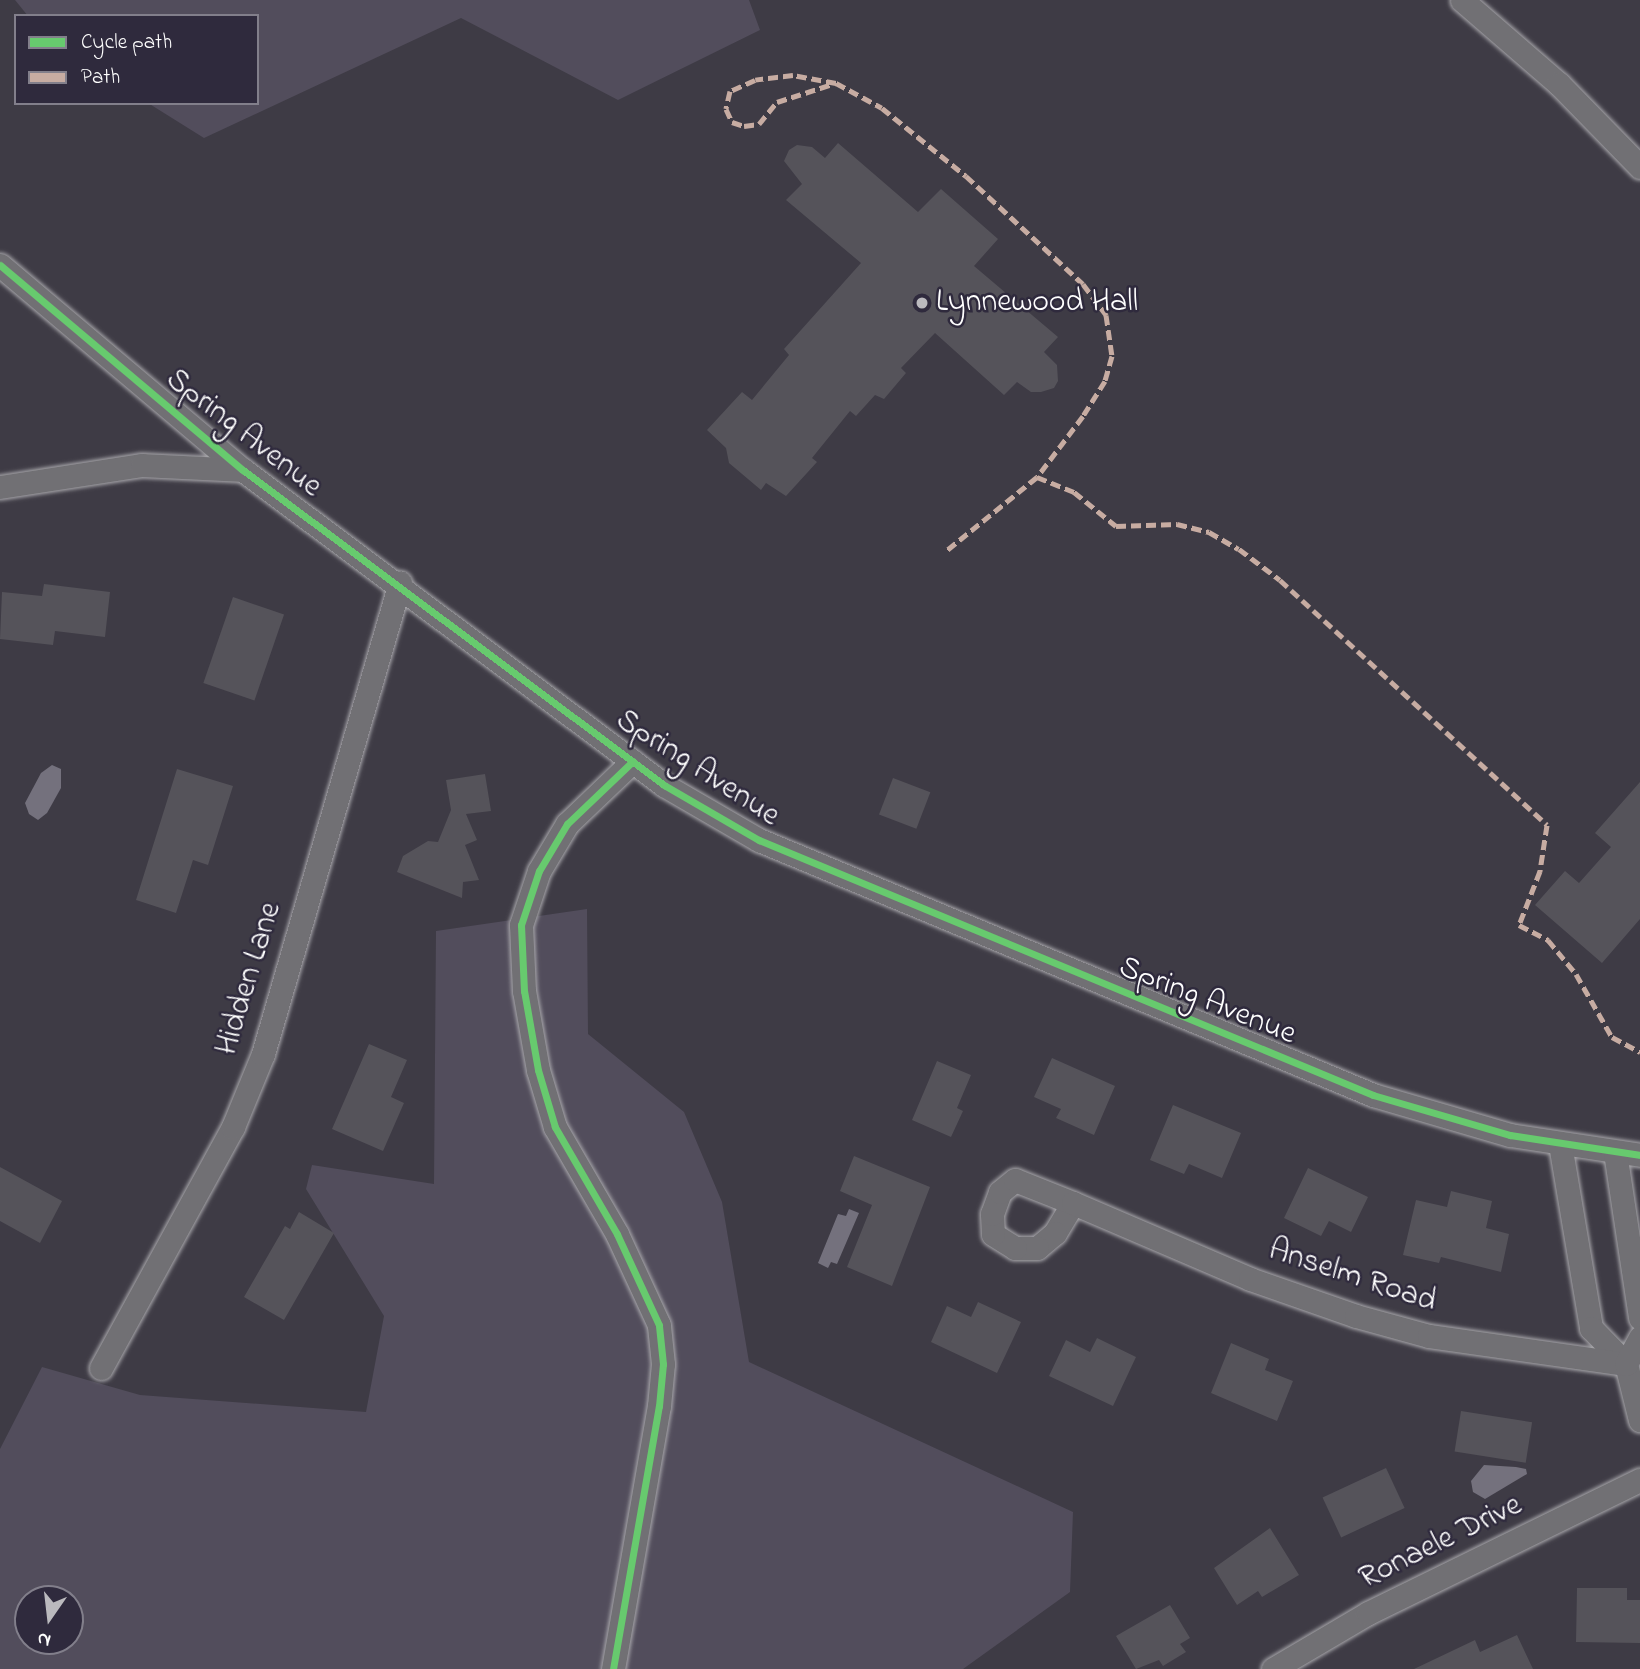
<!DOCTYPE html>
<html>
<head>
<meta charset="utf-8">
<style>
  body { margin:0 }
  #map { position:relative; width:1640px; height:1669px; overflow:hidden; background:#3e3b45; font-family:"Indie Flower",sans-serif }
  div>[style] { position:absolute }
  .green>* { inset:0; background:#524d5c }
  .water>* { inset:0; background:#74717d }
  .building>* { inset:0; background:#55535a; transform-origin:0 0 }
  .roads { filter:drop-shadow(0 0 2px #a8a7ab) drop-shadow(0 0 2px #a8a7ab) }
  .minor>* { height:23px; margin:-11.5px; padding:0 11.5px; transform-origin:11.5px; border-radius:11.5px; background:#717074 }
  .quiet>* { height:5px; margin-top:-2.5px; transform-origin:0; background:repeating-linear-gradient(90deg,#c7aca2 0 10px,transparent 0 15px) }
  .cycleway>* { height:7px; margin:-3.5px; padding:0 3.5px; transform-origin:3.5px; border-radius:3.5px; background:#67ca6e }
  .dots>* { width:19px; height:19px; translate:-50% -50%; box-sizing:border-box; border:4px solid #2f2a3d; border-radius:50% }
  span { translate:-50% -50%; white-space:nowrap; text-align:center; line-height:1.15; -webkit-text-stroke:5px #2f2a3d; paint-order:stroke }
  .poi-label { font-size:32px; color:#fff }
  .left { translate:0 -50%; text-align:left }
  .street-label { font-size:32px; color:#fff }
  .legend { position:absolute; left:14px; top:14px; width:245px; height:91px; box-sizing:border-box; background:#2f2a3d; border:2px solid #827f8b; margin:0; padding:9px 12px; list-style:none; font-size:21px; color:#fff }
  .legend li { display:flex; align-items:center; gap:14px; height:35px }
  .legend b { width:35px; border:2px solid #827f8b }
  .north { position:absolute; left:14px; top:1585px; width:70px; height:70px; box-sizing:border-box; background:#2f2a3d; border:2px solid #827f8b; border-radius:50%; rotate:194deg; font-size:19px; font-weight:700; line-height:28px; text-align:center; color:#fff }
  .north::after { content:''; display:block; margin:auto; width:24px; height:32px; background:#bbbabe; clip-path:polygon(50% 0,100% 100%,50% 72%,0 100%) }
</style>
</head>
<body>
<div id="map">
  <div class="green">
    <i style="clip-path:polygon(15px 0,749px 0,760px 30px,618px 100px,461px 18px,204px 138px,148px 103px,257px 103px,257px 16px,28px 16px)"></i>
    <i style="clip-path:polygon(evenodd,587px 909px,588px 1034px,684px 1112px,722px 1202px,749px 1362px,1073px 1512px,1070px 1592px,963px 1669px,0 1669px,0 1449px,42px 1367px,140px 1395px,366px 1412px,384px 1316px,306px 1189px,312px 1165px,434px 1184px,436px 931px,587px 909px,28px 1599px,70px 1599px,70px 1641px,28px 1641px,28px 1599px)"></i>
  </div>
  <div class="water">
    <i style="clip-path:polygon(52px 765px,61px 769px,61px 788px,47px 813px,38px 820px,29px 814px,25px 803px,41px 773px)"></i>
    <i style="clip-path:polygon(849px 1209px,859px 1213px,837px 1264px,831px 1262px,828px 1268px,818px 1263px,838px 1214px,846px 1216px)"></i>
    <i style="clip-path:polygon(1484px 1465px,1516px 1467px,1526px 1469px,1527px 1474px,1485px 1499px,1473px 1492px,1471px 1481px)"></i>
  </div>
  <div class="building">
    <i style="clip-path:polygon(838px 143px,918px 212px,941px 189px,998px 239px,974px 266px,1058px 337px,1044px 352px,1057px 365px,1058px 381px,1054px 388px,1041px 392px,1031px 392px,1017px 382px,1004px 395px,935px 333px,901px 368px,906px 373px,884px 399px,875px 395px,856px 416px,850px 411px,812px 458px,817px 462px,786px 496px,766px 483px,761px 490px,729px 463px,726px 448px,707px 430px,742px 392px,752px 400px,789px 355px,784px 349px,861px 263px,786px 200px,802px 184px,784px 161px,789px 150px,797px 145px,812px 147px,825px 158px)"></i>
    <i style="clip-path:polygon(44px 584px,110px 592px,105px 637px,55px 631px,53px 645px,0 639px,2px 592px,42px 596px)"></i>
    <i style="left:233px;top:597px;width:54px;height:91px;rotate:19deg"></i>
    <i style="clip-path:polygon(177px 769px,233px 786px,208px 865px,193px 860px,176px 913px,136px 900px)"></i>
    <i style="clip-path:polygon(485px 774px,491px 811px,466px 814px,477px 840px,465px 845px,479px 880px,463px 882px,462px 898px,397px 872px,403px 856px,428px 841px,438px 842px,451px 810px,446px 780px)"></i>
    <i style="left:893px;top:778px;width:40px;height:39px;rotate:21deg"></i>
    <i style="clip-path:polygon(1640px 782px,1640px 919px,1602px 963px,1535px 905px,1565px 871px,1579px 883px,1611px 847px,1595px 833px)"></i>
    <i style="clip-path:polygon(369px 1044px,407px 1060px,391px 1097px,404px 1103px,383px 1151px,332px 1129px)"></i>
    <i style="clip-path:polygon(1052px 1058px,1115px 1086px,1094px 1135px,1056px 1118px,1061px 1109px,1034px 1097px)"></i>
    <i style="clip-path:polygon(937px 1061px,971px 1075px,957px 1108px,963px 1111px,951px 1137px,912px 1120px)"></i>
    <i style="clip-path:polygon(1173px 1105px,1241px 1133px,1222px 1178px,1189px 1164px,1184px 1174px,1150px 1160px)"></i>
    <i style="clip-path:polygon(854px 1156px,930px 1187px,892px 1286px,847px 1267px,872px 1205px,840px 1191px)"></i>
    <i style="clip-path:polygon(0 1167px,62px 1201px,40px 1243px,0 1221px)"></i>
    <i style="clip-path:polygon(1308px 1168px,1368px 1197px,1351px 1232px,1329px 1221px,1321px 1236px,1284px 1218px)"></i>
    <i style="clip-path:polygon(1451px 1191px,1492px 1201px,1486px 1228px,1509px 1234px,1501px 1272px,1441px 1257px,1439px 1263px,1403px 1255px,1416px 1200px,1447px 1207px)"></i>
    <i style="clip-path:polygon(299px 1212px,334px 1233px,284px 1320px,244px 1297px,285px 1226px,290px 1229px)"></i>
    <i style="clip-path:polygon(978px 1302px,1021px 1322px,997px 1373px,931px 1342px,947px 1306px,971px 1317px)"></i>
    <i style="clip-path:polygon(1097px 1338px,1136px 1357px,1113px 1406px,1049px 1376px,1066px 1340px,1090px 1352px)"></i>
    <i style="clip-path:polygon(1231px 1343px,1269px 1359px,1265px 1370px,1293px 1381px,1277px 1421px,1211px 1393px)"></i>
    <i style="left:1461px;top:1411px;width:72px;height:41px;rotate:9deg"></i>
    <i style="left:1386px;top:1468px;width:44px;height:70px;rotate:65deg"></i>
    <i style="clip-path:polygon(1270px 1528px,1299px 1575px,1262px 1597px,1258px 1591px,1237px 1605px,1214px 1568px)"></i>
    <i style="clip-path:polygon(1577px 1588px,1627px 1588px,1627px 1600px,1640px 1600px,1640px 1643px,1576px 1642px)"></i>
    <i style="clip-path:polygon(1170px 1605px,1190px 1638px,1180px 1644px,1186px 1652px,1163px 1666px,1159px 1660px,1136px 1669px,1116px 1636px)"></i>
    <i style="clip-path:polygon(1517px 1635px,1533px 1669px,1414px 1669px,1475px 1640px,1480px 1652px)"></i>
  </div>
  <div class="roads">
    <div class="minor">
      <i style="left:1462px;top:0;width:128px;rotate:40.9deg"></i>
      <i style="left:1559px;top:84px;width:116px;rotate:45.7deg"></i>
      <i style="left:0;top:265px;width:318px;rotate:40.2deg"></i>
      <i style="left:243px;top:470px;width:526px;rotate:36.8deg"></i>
      <i style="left:664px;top:785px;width:110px;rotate:30.1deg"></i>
      <i style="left:759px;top:840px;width:665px;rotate:22.55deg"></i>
      <i style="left:1373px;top:1095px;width:143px;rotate:16.3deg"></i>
      <i style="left:1510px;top:1135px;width:132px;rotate:8.7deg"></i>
      <i style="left:0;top:487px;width:144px;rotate:-8.8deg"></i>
      <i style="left:142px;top:465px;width:101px;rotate:2.8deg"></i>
      <i style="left:1560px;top:1144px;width:187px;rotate:80.4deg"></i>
      <i style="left:1591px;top:1328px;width:50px;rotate:45.8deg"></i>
      <i style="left:1626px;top:1364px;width:58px;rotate:76deg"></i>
      <i style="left:1615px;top:1152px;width:168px;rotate:81.4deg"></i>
      <i style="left:1073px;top:1203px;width:35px;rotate:121deg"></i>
      <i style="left:1055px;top:1233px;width:23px;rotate:140deg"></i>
      <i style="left:1037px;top:1248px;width:22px;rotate:180deg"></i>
      <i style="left:1015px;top:1248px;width:26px;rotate:-148deg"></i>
      <i style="left:993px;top:1234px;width:20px;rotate:-93deg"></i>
      <i style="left:992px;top:1214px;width:23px;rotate:-70deg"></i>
      <i style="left:1000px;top:1192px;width:19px;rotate:-39deg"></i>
      <i style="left:1015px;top:1180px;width:62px;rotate:21.6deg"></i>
      <i style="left:1073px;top:1203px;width:193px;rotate:23.2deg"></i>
      <i style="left:1250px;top:1279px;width:112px;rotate:19.2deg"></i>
      <i style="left:1356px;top:1316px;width:76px;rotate:15.3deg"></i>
      <i style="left:1429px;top:1336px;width:199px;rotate:8.1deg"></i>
      <i style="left:1626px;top:1364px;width:30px;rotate:-62deg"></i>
      <i style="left:101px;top:1368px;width:275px;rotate:-61.3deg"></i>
      <i style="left:233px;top:1127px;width:79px;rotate:-67.7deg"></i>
      <i style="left:263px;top:1054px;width:491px;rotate:-73.8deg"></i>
      <i style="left:613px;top:1669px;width:267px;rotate:-80.1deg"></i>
      <i style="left:659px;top:1406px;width:42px;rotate:-84.6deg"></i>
      <i style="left:663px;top:1364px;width:39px;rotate:-96deg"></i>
      <i style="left:659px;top:1325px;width:100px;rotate:-114.8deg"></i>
      <i style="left:617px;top:1234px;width:124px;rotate:-120.1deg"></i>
      <i style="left:555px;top:1127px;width:59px;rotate:-106.6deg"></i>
      <i style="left:538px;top:1070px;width:80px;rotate:-100deg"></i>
      <i style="left:524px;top:991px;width:66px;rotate:-92.6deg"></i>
      <i style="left:521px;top:925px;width:57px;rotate:-71.6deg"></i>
      <i style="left:539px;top:871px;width:55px;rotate:-59.2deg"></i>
      <i style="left:567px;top:824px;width:91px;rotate:-43.7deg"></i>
      <i style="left:1273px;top:1669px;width:110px;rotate:-30.5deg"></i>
      <i style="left:1368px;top:1613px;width:303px;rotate:-26.1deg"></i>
    </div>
  </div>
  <div class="quiet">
    <i style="left:836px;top:83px;width:44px;rotate:-169.5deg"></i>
    <i style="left:793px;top:75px;width:38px;rotate:173deg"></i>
    <i style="left:755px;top:80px;width:27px;rotate:156deg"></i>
    <i style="left:730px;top:91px;width:18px;rotate:103deg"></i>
    <i style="left:726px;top:109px;width:14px;rotate:65deg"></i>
    <i style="left:732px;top:122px;width:13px;rotate:18deg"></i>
    <i style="left:744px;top:126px;width:15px;rotate:-8deg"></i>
    <i style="left:759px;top:124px;width:28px;rotate:-51deg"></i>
    <i style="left:777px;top:102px;width:62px;rotate:-17.9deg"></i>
    <i style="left:836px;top:83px;width:52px;rotate:28.5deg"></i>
    <i style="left:882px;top:108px;width:108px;rotate:39deg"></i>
    <i style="left:966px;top:176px;width:159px;rotate:42.7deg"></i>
    <i style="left:1083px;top:284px;width:39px;rotate:53deg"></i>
    <i style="left:1106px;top:315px;width:41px;rotate:81.7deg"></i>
    <i style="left:1112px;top:356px;width:26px;rotate:106deg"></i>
    <i style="left:1105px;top:381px;width:41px;rotate:122.2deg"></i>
    <i style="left:1083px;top:416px;width:76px;rotate:127deg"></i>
    <i style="left:1037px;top:477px;width:117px;rotate:140.9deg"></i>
    <i style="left:1037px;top:477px;width:40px;rotate:22deg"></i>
    <i style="left:1074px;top:492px;width:54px;rotate:39deg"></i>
    <i style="left:1116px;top:526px;width:61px;rotate:-1.9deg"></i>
    <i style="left:1177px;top:524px;width:33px;rotate:14deg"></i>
    <i style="left:1209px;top:532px;width:34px;rotate:30deg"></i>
    <i style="left:1239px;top:549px;width:51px;rotate:37.1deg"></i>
    <i style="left:1280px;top:580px;width:362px;rotate:42.5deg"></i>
    <i style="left:1547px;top:825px;width:47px;rotate:98.7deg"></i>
    <i style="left:1540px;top:871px;width:58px;rotate:111.3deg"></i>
    <i style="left:1519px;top:925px;width:33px;rotate:27deg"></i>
    <i style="left:1548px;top:940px;width:44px;rotate:50.5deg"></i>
    <i style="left:1576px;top:974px;width:73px;rotate:60.3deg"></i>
    <i style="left:1612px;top:1037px;width:32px;rotate:28deg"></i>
  </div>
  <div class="cycleway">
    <i style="left:0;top:265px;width:318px;rotate:40.2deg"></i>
    <i style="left:243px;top:470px;width:526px;rotate:36.8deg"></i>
    <i style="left:664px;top:785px;width:110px;rotate:30.1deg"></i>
    <i style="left:759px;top:840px;width:665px;rotate:22.55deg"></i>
    <i style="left:1373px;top:1095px;width:143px;rotate:16.3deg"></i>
    <i style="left:1510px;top:1135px;width:132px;rotate:8.7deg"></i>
    <i style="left:613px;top:1669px;width:267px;rotate:-80.1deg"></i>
    <i style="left:659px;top:1406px;width:42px;rotate:-84.6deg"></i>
    <i style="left:663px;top:1364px;width:39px;rotate:-96deg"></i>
    <i style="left:659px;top:1325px;width:100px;rotate:-114.8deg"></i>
    <i style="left:617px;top:1234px;width:124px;rotate:-120.1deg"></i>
    <i style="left:555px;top:1127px;width:59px;rotate:-106.6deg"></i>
    <i style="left:538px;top:1070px;width:80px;rotate:-100deg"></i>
    <i style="left:524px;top:991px;width:66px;rotate:-92.6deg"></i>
    <i style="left:521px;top:925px;width:57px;rotate:-71.6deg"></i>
    <i style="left:539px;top:871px;width:55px;rotate:-59.2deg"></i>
    <i style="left:567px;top:824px;width:91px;rotate:-43.7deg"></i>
  </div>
  <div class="dots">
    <i style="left:922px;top:303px;background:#bbbabe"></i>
  </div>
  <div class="poi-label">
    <span class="left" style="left:936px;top:303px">Lynnewood Hall</span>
  </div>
  <div class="street-label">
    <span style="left:243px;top:434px;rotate:38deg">Spring Avenue</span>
    <span style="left:697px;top:769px;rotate:33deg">Spring Avenue</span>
    <span style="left:250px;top:979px;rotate:-73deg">Hidden Lane</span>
    <span style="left:1207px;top:1002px;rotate:22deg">Spring Avenue</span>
    <span style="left:1352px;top:1277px;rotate:18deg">Anselm Road</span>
    <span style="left:1441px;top:1543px;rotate:-26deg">Ronaele Drive</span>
  </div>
  <ul class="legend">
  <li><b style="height:9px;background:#67ca6e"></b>Cycle path</li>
  <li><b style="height:9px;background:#c7aca2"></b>Path</li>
  </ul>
  <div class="north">N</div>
</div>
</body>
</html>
